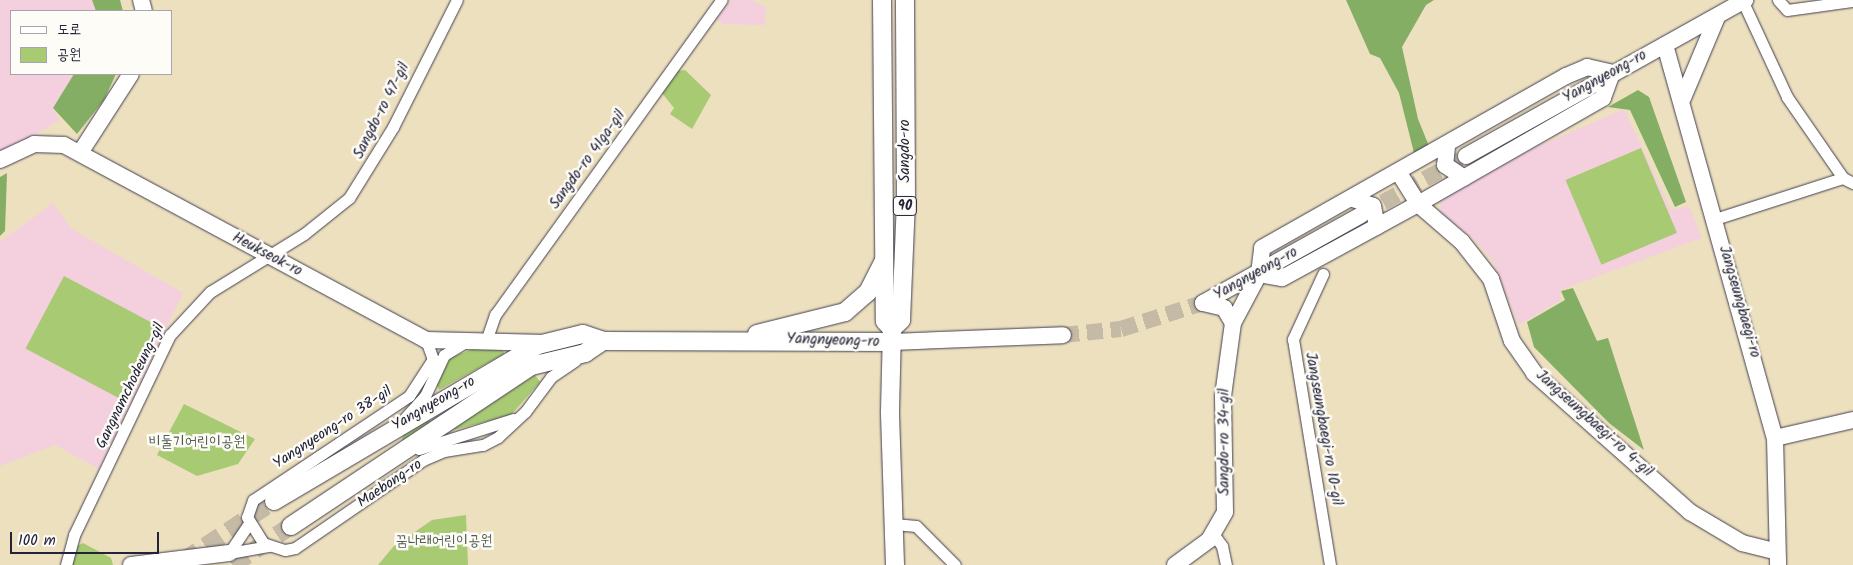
<!DOCTYPE html>
<html>
<head>
<meta charset="utf-8">
<style>
  body { margin:0 }
  #map { position:relative; width:1853px; height:565px; overflow:hidden; background:#ede0bf; font-family:Kalam,"Poor Story",sans-serif }
  div>[style] { position:absolute }
  .built>* { inset:0; background:#f4cfdd }
  .green>* { inset:0; background:#a7ca73; transform-origin:0 0 }
  .forest>* { inset:0; background:#85ae65 }
  .secondary-tunnel>* { height:16px; margin-top:-8px; transform-origin:0; background:repeating-linear-gradient(90deg,#c4baa5 0 16px,transparent 0 24px) }
  .primary-tunnel>* { height:18px; margin-top:-9px; transform-origin:0; background:repeating-linear-gradient(90deg,#c4baa5 0 18px,transparent 0 27px) }
  .roads { filter:drop-shadow(0 0 1px #403e4f) drop-shadow(0 0 1px #403e4f) }
  .street>* { height:11px; margin:-5.5px; padding:0 5.5px; transform-origin:5.5px; border-radius:5.5px; background:#fff }
  .secondary>* { height:16px; margin:-8px; padding:0 8px; transform-origin:8px; border-radius:8px; background:#fff }
  .primary>* { height:18px; margin:-9px; padding:0 9px; transform-origin:9px; border-radius:9px; background:#fff }
  span { translate:-50% -50%; white-space:nowrap; text-align:center; line-height:1.15; -webkit-text-stroke:5px #fdfcf7; paint-order:stroke }
  .shield-label span { padding:1px 4px; background:#fdfcf7; border:1px solid; border-radius:4px; -webkit-text-stroke-width:0 }
  .shield-label { font-size:14px; color:#22223b; font-weight:700 }
  .street-label { font-size:15px; color:#22223b }
  .park-label { font-size:15px; color:#515d4f }
  .legend { position:absolute; left:10px; top:10px; width:162px; height:65px; box-sizing:border-box; background:#fdfcf7; border:1px solid #a5a5ac; margin:0; padding:6px 9px; list-style:none; font-size:15px; color:#22223b }
  .legend li { display:flex; align-items:center; gap:10px; height:25px }
  .legend b { width:25px; border:1px solid #a5a5ac }
  .scale { position:absolute; left:10px; top:532px; width:149px; height:22px; box-sizing:border-box; border:2px solid #22223b; border-top:0; padding-left:6px; font-size:15px; line-height:18px; white-space:nowrap; color:#22223b; -webkit-text-stroke:4px #fdfcf7; paint-order:stroke }
</style>
</head>
<body>
<div id="map">
  <div class="built">
    <i style="clip-path:polygon(0 0,91px 0,98px 11px,11px 11px,11px 74px,78px 74px,53px 108px,60px 120px,0 156px)"></i>
    <i style="clip-path:polygon(732px 0,751px 0,766px 7px,765px 25px,723px 24px,716px 19px)"></i>
    <i style="clip-path:polygon(1624px 109px,1671px 210px,1689px 206px,1702px 238px,1560px 290px,1561px 300px,1519px 325px,1492px 260px,1473px 238px,1441px 213px,1440px 195px,1477px 173px)"></i>
    <i style="clip-path:polygon(53px 203px,72px 229px,183px 293px,99px 469px,55px 445px,0 466px,0 242px)"></i>
  </div>
  <div class="green">
    <i style="clip-path:polygon(685px 70px,711px 95px,692px 129px,670px 114px,674px 108px,662px 93px,678px 71px)"></i>
    <i style="left:1641px;top:148px;width:92px;height:82px;rotate:67deg"></i>
    <i style="left:64px;top:276px;width:106px;height:82px;rotate:28deg"></i>
    <i style="clip-path:polygon(475px 348px,503px 349px,504px 354px,439px 390px,437px 385px,450px 358px)"></i>
    <i style="clip-path:polygon(535px 375px,540px 382px,511px 415px,450px 431px)"></i>
    <i style="clip-path:polygon(184px 404px,255px 439px,238px 464px,197px 476px,157px 455px)"></i>
    <i style="clip-path:polygon(427px 420px,433px 423px,402px 441px,403px 434px)"></i>
    <i style="clip-path:polygon(466px 515px,468px 565px,378px 565px,393px 547px,432px 520px)"></i>
    <i style="clip-path:polygon(83px 543px,111px 558px,113px 565px,72px 565px,75px 547px)"></i>
  </div>
  <div class="forest">
    <i style="clip-path:polygon(92px 0,120px 0,123px 11px,96px 11px)"></i>
    <i style="clip-path:polygon(1346px 0,1434px 0,1426px 5px,1402px 47px,1418px 119px,1429px 146px,1414px 153px,1399px 93px,1380px 58px,1370px 54px)"></i>
    <i style="clip-path:polygon(74px 74px,116px 74px,104px 100px,77px 134px,53px 108px)"></i>
    <i style="clip-path:polygon(1638px 90px,1649px 97px,1686px 202px,1675px 207px,1630px 110px,1608px 107px)"></i>
    <i style="clip-path:polygon(7px 173px,5px 231px,0 236px,0 177px)"></i>
    <i style="clip-path:polygon(1573px 288px,1597px 341px,1608px 338px,1644px 450px,1609px 423px,1534px 347px,1527px 322px,1565px 300px,1561px 291px)"></i>
  </div>
  <div class="secondary-tunnel">
    <i style="left:1362px;top:214px;width:119px;rotate:-29.1deg"></i>
    <i style="left:1063px;top:335px;width:58px;rotate:-5.9deg"></i>
    <i style="left:1121px;top:329px;width:86px;rotate:-17.6deg"></i>
  </div>
  <div class="primary-tunnel">
    <i style="left:183px;top:561px;width:109px;rotate:-33.4deg"></i>
    <i style="left:232px;top:565px;width:71px;rotate:-33.5deg"></i>
  </div>
  <div class="roads">
    <div class="street">
      <i style="left:1778px;top:0;width:13px;rotate:48deg"></i>
      <i style="left:1787px;top:10px;width:67px;rotate:-7.8deg"></i>
      <i style="left:1743px;top:2px;width:105px;rotate:65.1deg"></i>
      <i style="left:1787px;top:97px;width:98px;rotate:55.3deg"></i>
      <i style="left:1843px;top:178px;width:11px;rotate:27deg"></i>
      <i style="left:1715px;top:219px;width:134px;rotate:-17.8deg"></i>
      <i style="left:1323px;top:274px;width:72px;rotate:114.8deg"></i>
      <i style="left:1293px;top:339px;width:229px;rotate:80.7deg"></i>
      <i style="left:426px;top:340px;width:20px;rotate:70deg"></i>
      <i style="left:433px;top:359px;width:44px;rotate:123deg"></i>
      <i style="left:409px;top:396px;width:187px;rotate:146.3deg"></i>
      <i style="left:253px;top:500px;width:18px;rotate:109deg"></i>
      <i style="left:247px;top:517px;width:31px;rotate:58deg"></i>
      <i style="left:263px;top:543px;width:23px;rotate:18deg"></i>
      <i style="left:285px;top:550px;width:10px;rotate:-11deg"></i>
      <i style="left:295px;top:548px;width:155px;rotate:-34.5deg"></i>
      <i style="left:423px;top:460px;width:23px;rotate:-23deg"></i>
      <i style="left:444px;top:451px;width:39px;rotate:-9deg"></i>
      <i style="left:483px;top:445px;width:17px;rotate:-28deg"></i>
      <i style="left:498px;top:437px;width:37px;rotate:-43deg"></i>
      <i style="left:525px;top:412px;width:44px;rotate:-53.4deg"></i>
      <i style="left:551px;top:377px;width:29px;rotate:-34deg"></i>
      <i style="left:486px;top:341px;width:28px;rotate:-71deg"></i>
      <i style="left:495px;top:315px;width:388px;rotate:-54.3deg"></i>
      <i style="left:405px;top:418px;width:30px;rotate:-48deg"></i>
      <i style="left:425px;top:396px;width:45px;rotate:-65.1deg"></i>
      <i style="left:444px;top:355px;width:23px;rotate:-31deg"></i>
      <i style="left:419px;top:449px;width:99px;rotate:-17.7deg"></i>
      <i style="left:894px;top:524px;width:22px;rotate:5deg"></i>
      <i style="left:916px;top:526px;width:55px;rotate:45deg"></i>
      <i style="left:1214px;top:535px;width:14px;rotate:54deg"></i>
      <i style="left:1222px;top:546px;width:19px;rotate:78deg"></i>
      <i style="left:229px;top:553px;width:41px;rotate:-9.9deg"></i>
      <i style="left:229px;top:553px;width:36px;rotate:-56deg"></i>
      <i style="left:66px;top:565px;width:31px;rotate:-75deg"></i>
      <i style="left:74px;top:535px;width:222px;rotate:-64.4deg"></i>
      <i style="left:170px;top:335px;width:59px;rotate:-47.1deg"></i>
      <i style="left:210px;top:292px;width:110px;rotate:-31.7deg"></i>
      <i style="left:304px;top:234px;width:58px;rotate:-38.7deg"></i>
      <i style="left:349px;top:198px;width:84px;rotate:-58.2deg"></i>
      <i style="left:393px;top:127px;width:142px;rotate:-63.3deg"></i>
    </div>
    <div class="secondary">
      <i style="left:141px;top:0;width:11px;rotate:75deg"></i>
      <i style="left:1665px;top:45px;width:408px;rotate:74.4deg"></i>
      <i style="left:1775px;top:438px;width:127px;rotate:88.6deg"></i>
      <i style="left:1683px;top:98px;width:88px;rotate:-67.2deg"></i>
      <i style="left:1447px;top:147px;width:18px;rotate:96deg"></i>
      <i style="left:1445px;top:165px;width:23px;rotate:34deg"></i>
      <i style="left:80px;top:153px;width:94px;rotate:-57.2deg"></i>
      <i style="left:1466px;top:156px;width:320px;rotate:-29.2deg"></i>
      <i style="left:0;top:160px;width:38px;rotate:-25deg"></i>
      <i style="left:34px;top:144px;width:30px;rotate:2deg"></i>
      <i style="left:64px;top:145px;width:411px;rotate:28.3deg"></i>
      <i style="left:426px;top:340px;width:119px;rotate:1.4deg"></i>
      <i style="left:1399px;top:173px;width:36px;rotate:58deg"></i>
      <i style="left:1418px;top:204px;width:58px;rotate:40.8deg"></i>
      <i style="left:1462px;top:242px;width:47px;rotate:51.9deg"></i>
      <i style="left:1491px;top:279px;width:65px;rotate:71.3deg"></i>
      <i style="left:1512px;top:341px;width:39px;rotate:55deg"></i>
      <i style="left:1534px;top:373px;width:209px;rotate:41.7deg"></i>
      <i style="left:1690px;top:512px;width:61px;rotate:30.8deg"></i>
      <i style="left:1742px;top:543px;width:36px;rotate:14deg"></i>
      <i style="left:1353px;top:199px;width:21px;rotate:19deg"></i>
      <i style="left:1373px;top:206px;width:21px;rotate:79deg"></i>
      <i style="left:1203px;top:303px;width:181px;rotate:-29.1deg"></i>
      <i style="left:1203px;top:303px;width:22px;rotate:13deg"></i>
      <i style="left:1224px;top:308px;width:17px;rotate:59deg"></i>
      <i style="left:892px;top:342px;width:171px;rotate:-2.3deg"></i>
      <i style="left:1775px;top:438px;width:80px;rotate:-13deg"></i>
      <i style="left:131px;top:565px;width:99px;rotate:-7deg"></i>
      <i style="left:1175px;top:565px;width:42px;rotate:-36.3deg"></i>
      <i style="left:1209px;top:540px;width:32px;rotate:-60deg"></i>
      <i style="left:1225px;top:512px;width:116px;rotate:-91deg"></i>
      <i style="left:1223px;top:396px;width:74px;rotate:-82.2deg"></i>
      <i style="left:1233px;top:323px;width:55px;rotate:-62deg"></i>
      <i style="left:1259px;top:274px;width:26px;rotate:-83deg"></i>
      <i style="left:1262px;top:248px;width:349px;rotate:-29.5deg"></i>
      <i style="left:1566px;top:76px;width:23px;rotate:-23deg"></i>
      <i style="left:1587px;top:67px;width:26px;rotate:13deg"></i>
      <i style="left:1612px;top:73px;width:27px;rotate:110deg"></i>
      <i style="left:1603px;top:98px;width:213px;rotate:150.2deg"></i>
      <i style="left:1418px;top:204px;width:155px;rotate:151.4deg"></i>
      <i style="left:1282px;top:278px;width:23px;rotate:-170deg"></i>
    </div>
    <div class="primary">
      <i style="left:882px;top:0;width:321px;rotate:89.5deg"></i>
      <i style="left:885px;top:321px;width:11px;rotate:49deg"></i>
      <i style="left:757px;top:334px;width:91px;rotate:-14deg"></i>
      <i style="left:845px;top:312px;width:30px;rotate:-41deg"></i>
      <i style="left:868px;top:292px;width:35px;rotate:-63deg"></i>
      <i style="left:274px;top:501px;width:307px;rotate:-30.6deg"></i>
      <i style="left:538px;top:345px;width:46px;rotate:-13.7deg"></i>
      <i style="left:583px;top:334px;width:21px;rotate:19deg"></i>
      <i style="left:603px;top:341px;width:289px;rotate:0.2deg"></i>
      <i style="left:291px;top:526px;width:288px;rotate:-33.7deg"></i>
      <i style="left:531px;top:366px;width:56px;rotate:-13.5deg"></i>
      <i style="left:585px;top:353px;width:22px;rotate:-34deg"></i>
      <i style="left:895px;top:565px;width:154px;rotate:-91.9deg"></i>
      <i style="left:890px;top:411px;width:82px;rotate:-88.6deg"></i>
      <i style="left:892px;top:329px;width:13px;rotate:-45deg"></i>
      <i style="left:901px;top:320px;width:121px;rotate:-87.6deg"></i>
      <i style="left:906px;top:199px;width:199px;rotate:-90.3deg"></i>
    </div>
  </div>
  <div class="shield-label">
    <span style="left:905px;top:206px">90</span>
  </div>
  <div class="street-label">
    <span style="left:1605px;top:77px;rotate:-29deg">Yangnyeong-ro</span>
    <span style="left:382px;top:111px;rotate:-63deg">Sangdo-ro 47-gil</span>
    <span style="left:906px;top:151px;rotate:-90deg">Sangdo-ro</span>
    <span style="left:588px;top:160px;rotate:-54deg">Sangdo-ro 41ga-gil</span>
    <span style="left:267px;top:255px;rotate:28deg">Heukseok-ro</span>
    <span style="left:1256px;top:274px;rotate:-29deg">Yangnyeong-ro</span>
    <span style="left:1739px;top:302px;rotate:74deg">Jangseungbaegi-ro</span>
    <span style="left:833px;top:341px;rotate:2deg">Yangnyeong-ro</span>
    <span style="left:131px;top:386px;rotate:-64deg">Gangnamchodeung-gil</span>
    <span style="left:434px;top:404px;rotate:-30deg">Yangnyeong-ro</span>
    <span style="left:1594px;top:424px;rotate:42deg">Jangseungbaegi-ro 4-gil</span>
    <span style="left:333px;top:428px;rotate:-33deg">Yangnyeong-ro 38-gil</span>
    <span style="left:1323px;top:429px;rotate:80deg">Jangseungbaegi-ro 10-gil</span>
    <span style="left:1225px;top:442px;rotate:-90deg">Sangdo-ro 34-gil</span>
    <span style="left:390px;top:484px;rotate:-34deg">Maebong-ro</span>
  </div>
  <div class="park-label">
    <span style="left:197px;top:443px">비둘기어린이공원</span>
    <span style="left:444px;top:542px">꿈나래어린이공원</span>
  </div>
  <ul class="legend">
  <li><b style="height:6px;background:#fff"></b>도로</li>
  <li><b style="height:14px;background:#a7ca73"></b>공원</li>
  </ul>
  <div class="scale">100 m</div>
</div>
</body>
</html>
